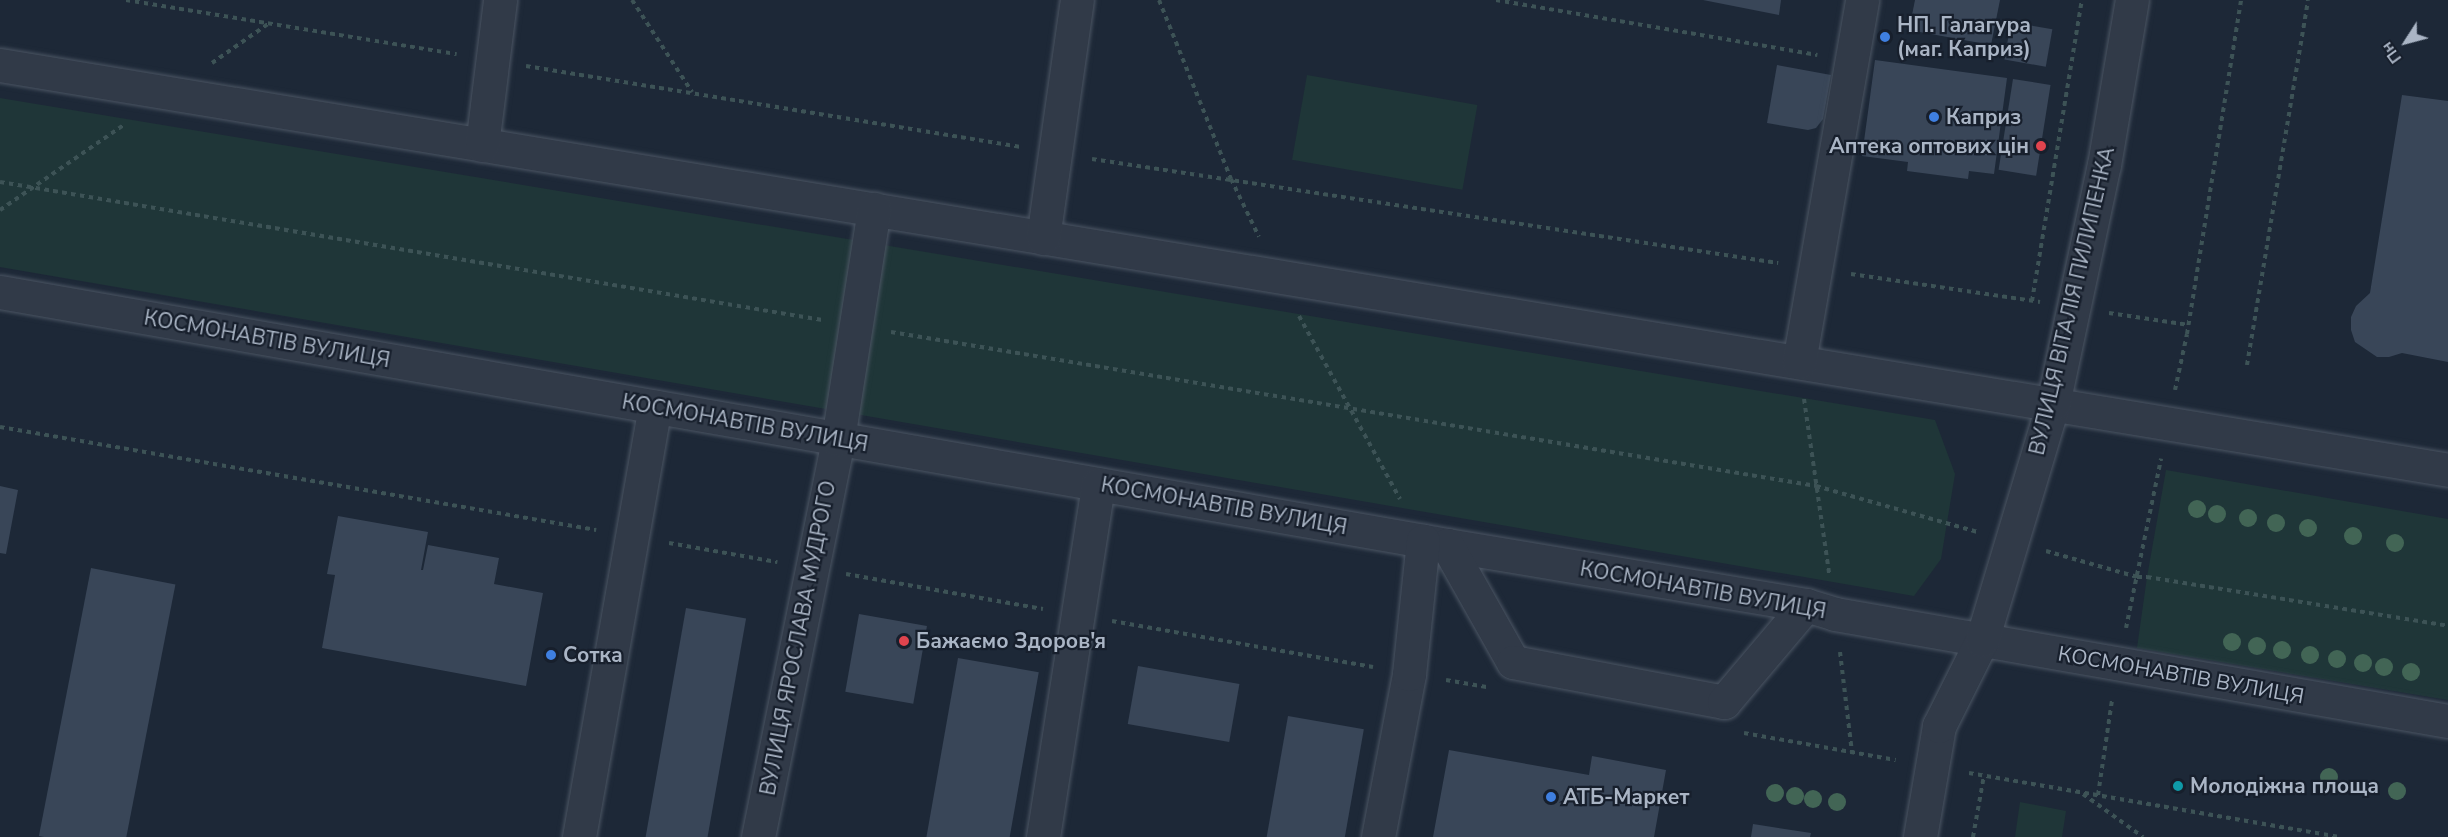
<!DOCTYPE html>
<html>
<head>
<meta charset="utf-8">
<style>
  body { margin:0 }
  #map { position:relative; width:2448px; height:837px; overflow:hidden; background:#1d2837; font-family:"Nunito Sans",sans-serif }
  div>[style] { position:absolute }
  .green>* { inset:0; background:#1f3638; transform-origin:0 0 }
  .building>* { inset:0; background:#394658; transform-origin:0 0 }
  .path>* { height:4px; margin-top:-2px; transform-origin:0; background:repeating-linear-gradient(90deg,#3d5356 0 4.5px,transparent 0 9px) }
  .roads { filter:drop-shadow(0 0 2px #4b5563) drop-shadow(0 0 2px #4b5563) }
  .minor>* { height:33px; margin:-16.5px; padding:0 16.5px; transform-origin:16.5px; border-radius:16.5px; background:#313a48 }
  .trees>* { width:18px; height:18px; margin:-9px; border-radius:50%; background:#426555 }
  .dots>* { width:16px; height:16px; translate:-50% -50%; box-sizing:border-box; border:3px solid #171f2c; border-radius:50% }
  span { translate:-50% -50%; white-space:nowrap; text-align:center; line-height:1.15; -webkit-text-stroke:4.5px #171f2c; paint-order:stroke }
  .poi-label { font-size:21px; color:#aab5c5; font-weight:700 }
  .left { translate:0 -50%; text-align:left }
  .right { translate:-100% -50%; text-align:right }
  .street-label { font-size:21px; color:#aab5c5 }
  .north { position:absolute; left:2376px; top:12px; width:60px; height:60px; -webkit-text-stroke:4px #171f2c; paint-order:stroke; rotate:234deg; font-size:16px; font-weight:700; line-height:24px; text-align:center; color:#aab5c5 }
  .north::after { content:''; display:block; margin:auto; width:21px; height:27px; background:#aab5c5; clip-path:polygon(50% 0,100% 100%,50% 72%,0 100%) }
</style>
</head>
<body>
<div id="map">
  <div class="green">
    <i style="left:1307px;top:75px;width:173px;height:86px;rotate:10deg"></i>
    <i style="clip-path:polygon(0 98px,1935px 420px,1955px 474px,1941px 559px,1914px 596px,0 267px)"></i>
    <i style="clip-path:polygon(2166px 470px,2448px 519px,2448px 700px,2137px 648px,2147px 577px)"></i>
    <i style="clip-path:polygon(2020px 802px,2066px 811px,2062px 837px,2015px 837px)"></i>
  </div>
  <div class="building">
    <i style="clip-path:polygon(1703px 0,1781px 0,1779px 15px)"></i>
    <i style="clip-path:polygon(1915px 0,2000px 0,1991px 45px,1909px 30px)"></i>
    <i style="left:2011px;top:22px;width:42px;height:38px;rotate:10deg"></i>
    <i style="clip-path:polygon(1875px 60px,2007px 78px,1994px 174px,1969px 171px,1968px 179px,1907px 171px,1908px 162px,1862px 156px)"></i>
    <i style="clip-path:polygon(1777px 65px,1831px 75px,1823px 119px,1816px 128px,1808px 130px,1767px 123px)"></i>
    <i style="left:2013px;top:79px;width:38px;height:92px;rotate:9deg"></i>
    <i style="clip-path:polygon(2402px 95px,2448px 101px,2448px 362px,2402px 353px,2389px 357px,2377px 357px,2355px 342px,2351px 330px,2351px 317px,2356px 306px,2370px 293px)"></i>
    <i style="clip-path:polygon(0 486px,18px 490px,6px 554px,0 553px)"></i>
    <i style="clip-path:polygon(338px 516px,428px 532px,421px 570px,423px 570px,428px 545px,499px 558px,494px 584px,543px 593px,526px 686px,322px 648px,335px 575px,327px 574px)"></i>
    <i style="left:91px;top:568px;width:86px;height:273px;rotate:11deg"></i>
    <i style="left:686px;top:608px;width:61px;height:233px;rotate:10deg"></i>
    <i style="left:859px;top:614px;width:69px;height:79px;rotate:10deg"></i>
    <i style="left:958px;top:658px;width:82px;height:182px;rotate:10deg"></i>
    <i style="left:1138px;top:666px;width:103px;height:59px;rotate:10deg"></i>
    <i style="left:1288px;top:716px;width:77px;height:123px;rotate:10deg"></i>
    <i style="clip-path:polygon(1449px 750px,1589px 775px,1592px 756px,1666px 770px,1654px 837px,1433px 837px)"></i>
    <i style="clip-path:polygon(1753px 824px,1811px 833px,1810px 837px,1751px 837px)"></i>
  </div>
  <div class="path">
    <i style="left:126px;top:0;width:335px;rotate:9.3deg"></i>
    <i style="left:632px;top:0;width:110px;rotate:56.9deg"></i>
    <i style="left:1159px;top:0;width:193px;rotate:68.1deg"></i>
    <i style="left:1231px;top:179px;width:64px;rotate:64.2deg"></i>
    <i style="left:1496px;top:0;width:326px;rotate:9.7deg"></i>
    <i style="left:212px;top:63px;width:68px;rotate:-34.9deg"></i>
    <i style="left:526px;top:66px;width:500px;rotate:9.3deg"></i>
    <i style="left:1092px;top:159px;width:694px;rotate:8.62deg"></i>
    <i style="left:0;top:182px;width:834px;rotate:9.53deg"></i>
    <i style="left:0;top:210px;width:152px;rotate:-34.5deg"></i>
    <i style="left:1851px;top:274px;width:191px;rotate:8.4deg"></i>
    <i style="left:2032px;top:301px;width:305px;rotate:-80.6deg"></i>
    <i style="left:2109px;top:313px;width:81px;rotate:8.5deg"></i>
    <i style="left:1299px;top:316px;width:209px;rotate:61.1deg"></i>
    <i style="left:891px;top:332px;width:938px;rotate:9.45deg"></i>
    <i style="left:1816px;top:486px;width:168px;rotate:15.9deg"></i>
    <i style="left:2247px;top:365px;width:370px;rotate:-80.5deg"></i>
    <i style="left:2175px;top:390px;width:57px;rotate:-77.9deg"></i>
    <i style="left:2187px;top:334px;width:338px;rotate:-80.8deg"></i>
    <i style="left:1804px;top:399px;width:176px;rotate:81.8deg"></i>
    <i style="left:0;top:427px;width:605px;rotate:9.8deg"></i>
    <i style="left:669px;top:543px;width:110px;rotate:10deg"></i>
    <i style="left:2046px;top:551px;width:95px;rotate:15.9deg"></i>
    <i style="left:2137px;top:577px;width:10px"></i>
    <i style="left:846px;top:574px;width:200px;rotate:10.1deg"></i>
    <i style="left:2147px;top:577px;width:305px;rotate:9.2deg"></i>
    <i style="left:1112px;top:621px;width:265px;rotate:10deg"></i>
    <i style="left:2126px;top:628px;width:173px;rotate:-78.3deg"></i>
    <i style="left:1840px;top:652px;width:101px;rotate:83.2deg"></i>
    <i style="left:1446px;top:680px;width:41px;rotate:9.9deg"></i>
    <i style="left:1744px;top:733px;width:154px;rotate:10.1deg"></i>
    <i style="left:1969px;top:773px;width:376px;rotate:9.8deg"></i>
    <i style="left:2083px;top:794px;width:74px;rotate:35.6deg"></i>
    <i style="left:2098px;top:795px;width:96px;rotate:-81.6deg"></i>
    <i style="left:1973px;top:837px;width:63px;rotate:-79.9deg"></i>
  </div>
  <div class="roads">
    <div class="minor">
      <i style="left:0;top:65px;width:2481px;rotate:9.39deg"></i>
      <i style="left:482px;top:145px;width:146px;rotate:-82.9deg"></i>
      <i style="left:1043px;top:238px;width:240px;rotate:-81.9deg"></i>
      <i style="left:0;top:292px;width:1469px;rotate:9.92deg"></i>
      <i style="left:1447px;top:545px;width:364px;rotate:9.5deg"></i>
      <i style="left:1806px;top:605px;width:30px;rotate:17deg"></i>
      <i style="left:1835px;top:614px;width:622px;rotate:9.9deg"></i>
      <i style="left:1799px;top:362px;width:367px;rotate:-80.1deg"></i>
      <i style="left:1447px;top:545px;width:134px;rotate:60.6deg"></i>
      <i style="left:1513px;top:662px;width:215px;rotate:10.7deg"></i>
      <i style="left:1724px;top:702px;width:127px;rotate:-49.8deg"></i>
      <i style="left:579px;top:837px;width:437px;rotate:-80deg"></i>
      <i style="left:758px;top:837px;width:406px;rotate:-78.6deg"></i>
      <i style="left:838px;top:439px;width:233px;rotate:-81.1deg"></i>
      <i style="left:1043px;top:837px;width:357px;rotate:-81.1deg"></i>
      <i style="left:1378px;top:837px;width:166px;rotate:-79.2deg"></i>
      <i style="left:1409px;top:674px;width:134px;rotate:-84deg"></i>
      <i style="left:1920px;top:837px;width:113px;rotate:-80.3deg"></i>
      <i style="left:1939px;top:726px;width:96px;rotate:-63.4deg"></i>
      <i style="left:1982px;top:640px;width:246px;rotate:-73.3deg"></i>
      <i style="left:2053px;top:404px;width:244px;rotate:-78deg"></i>
      <i style="left:2104px;top:165px;width:167px;rotate:-80.4deg"></i>
    </div>
  </div>
  <div class="trees">
    <i style="left:2197px;top:509px"></i>
    <i style="left:2217px;top:514px"></i>
    <i style="left:2248px;top:518px"></i>
    <i style="left:2276px;top:523px"></i>
    <i style="left:2308px;top:528px"></i>
    <i style="left:2353px;top:536px"></i>
    <i style="left:2395px;top:543px"></i>
    <i style="left:2232px;top:642px"></i>
    <i style="left:2257px;top:646px"></i>
    <i style="left:2282px;top:650px"></i>
    <i style="left:2310px;top:655px"></i>
    <i style="left:2337px;top:659px"></i>
    <i style="left:2363px;top:663px"></i>
    <i style="left:2384px;top:667px"></i>
    <i style="left:2411px;top:672px"></i>
    <i style="left:2329px;top:777px"></i>
    <i style="left:2397px;top:791px"></i>
    <i style="left:1775px;top:793px"></i>
    <i style="left:1795px;top:796px"></i>
    <i style="left:1813px;top:799px"></i>
    <i style="left:1837px;top:802px"></i>
  </div>
  <div class="dots">
    <i style="left:1885px;top:37px;background:#3f7fe0"></i>
    <i style="left:1934px;top:117px;background:#3f7fe0"></i>
    <i style="left:2041px;top:146px;background:#e0444e"></i>
    <i style="left:904px;top:641px;background:#e0444e"></i>
    <i style="left:551px;top:655px;background:#3f7fe0"></i>
    <i style="left:2178px;top:786px;background:#0f9aa8"></i>
    <i style="left:1551px;top:797px;background:#3f7fe0"></i>
  </div>
  <div class="poi-label">
    <span class="left" style="left:1897px;top:37px">НП. Галагура<br>(маг. Каприз)</span>
    <span class="left" style="left:1946px;top:117px">Каприз</span>
    <span class="right" style="left:2029px;top:146px">Аптека оптових цін</span>
    <span class="left" style="left:916px;top:641px">Бажаємо Здоров'я</span>
    <span class="left" style="left:563px;top:655px">Сотка</span>
    <span class="left" style="left:2190px;top:786px">Молодіжна площа</span>
    <span class="left" style="left:1563px;top:797px">АТБ-Маркет</span>
  </div>
  <div class="street-label">
    <span style="left:2072px;top:301px;rotate:-77deg">ВУЛИЦЯ ВІТАЛІЯ ПИЛИПЕНКА</span>
    <span style="left:267px;top:339px;rotate:10deg">КОСМОНАВТІВ ВУЛИЦЯ</span>
    <span style="left:745px;top:423px;rotate:10deg">КОСМОНАВТІВ ВУЛИЦЯ</span>
    <span style="left:1224px;top:506px;rotate:10deg">КОСМОНАВТІВ ВУЛИЦЯ</span>
    <span style="left:1703px;top:590px;rotate:10deg">КОСМОНАВТІВ ВУЛИЦЯ</span>
    <span style="left:798px;top:638px;rotate:-79deg">ВУЛИЦЯ ЯРОСЛАВА МУДРОГО</span>
    <span style="left:2181px;top:675px;rotate:10deg">КОСМОНАВТІВ ВУЛИЦЯ</span>
  </div>
  <div class="north">Пн</div>
</div>
</body>
</html>
